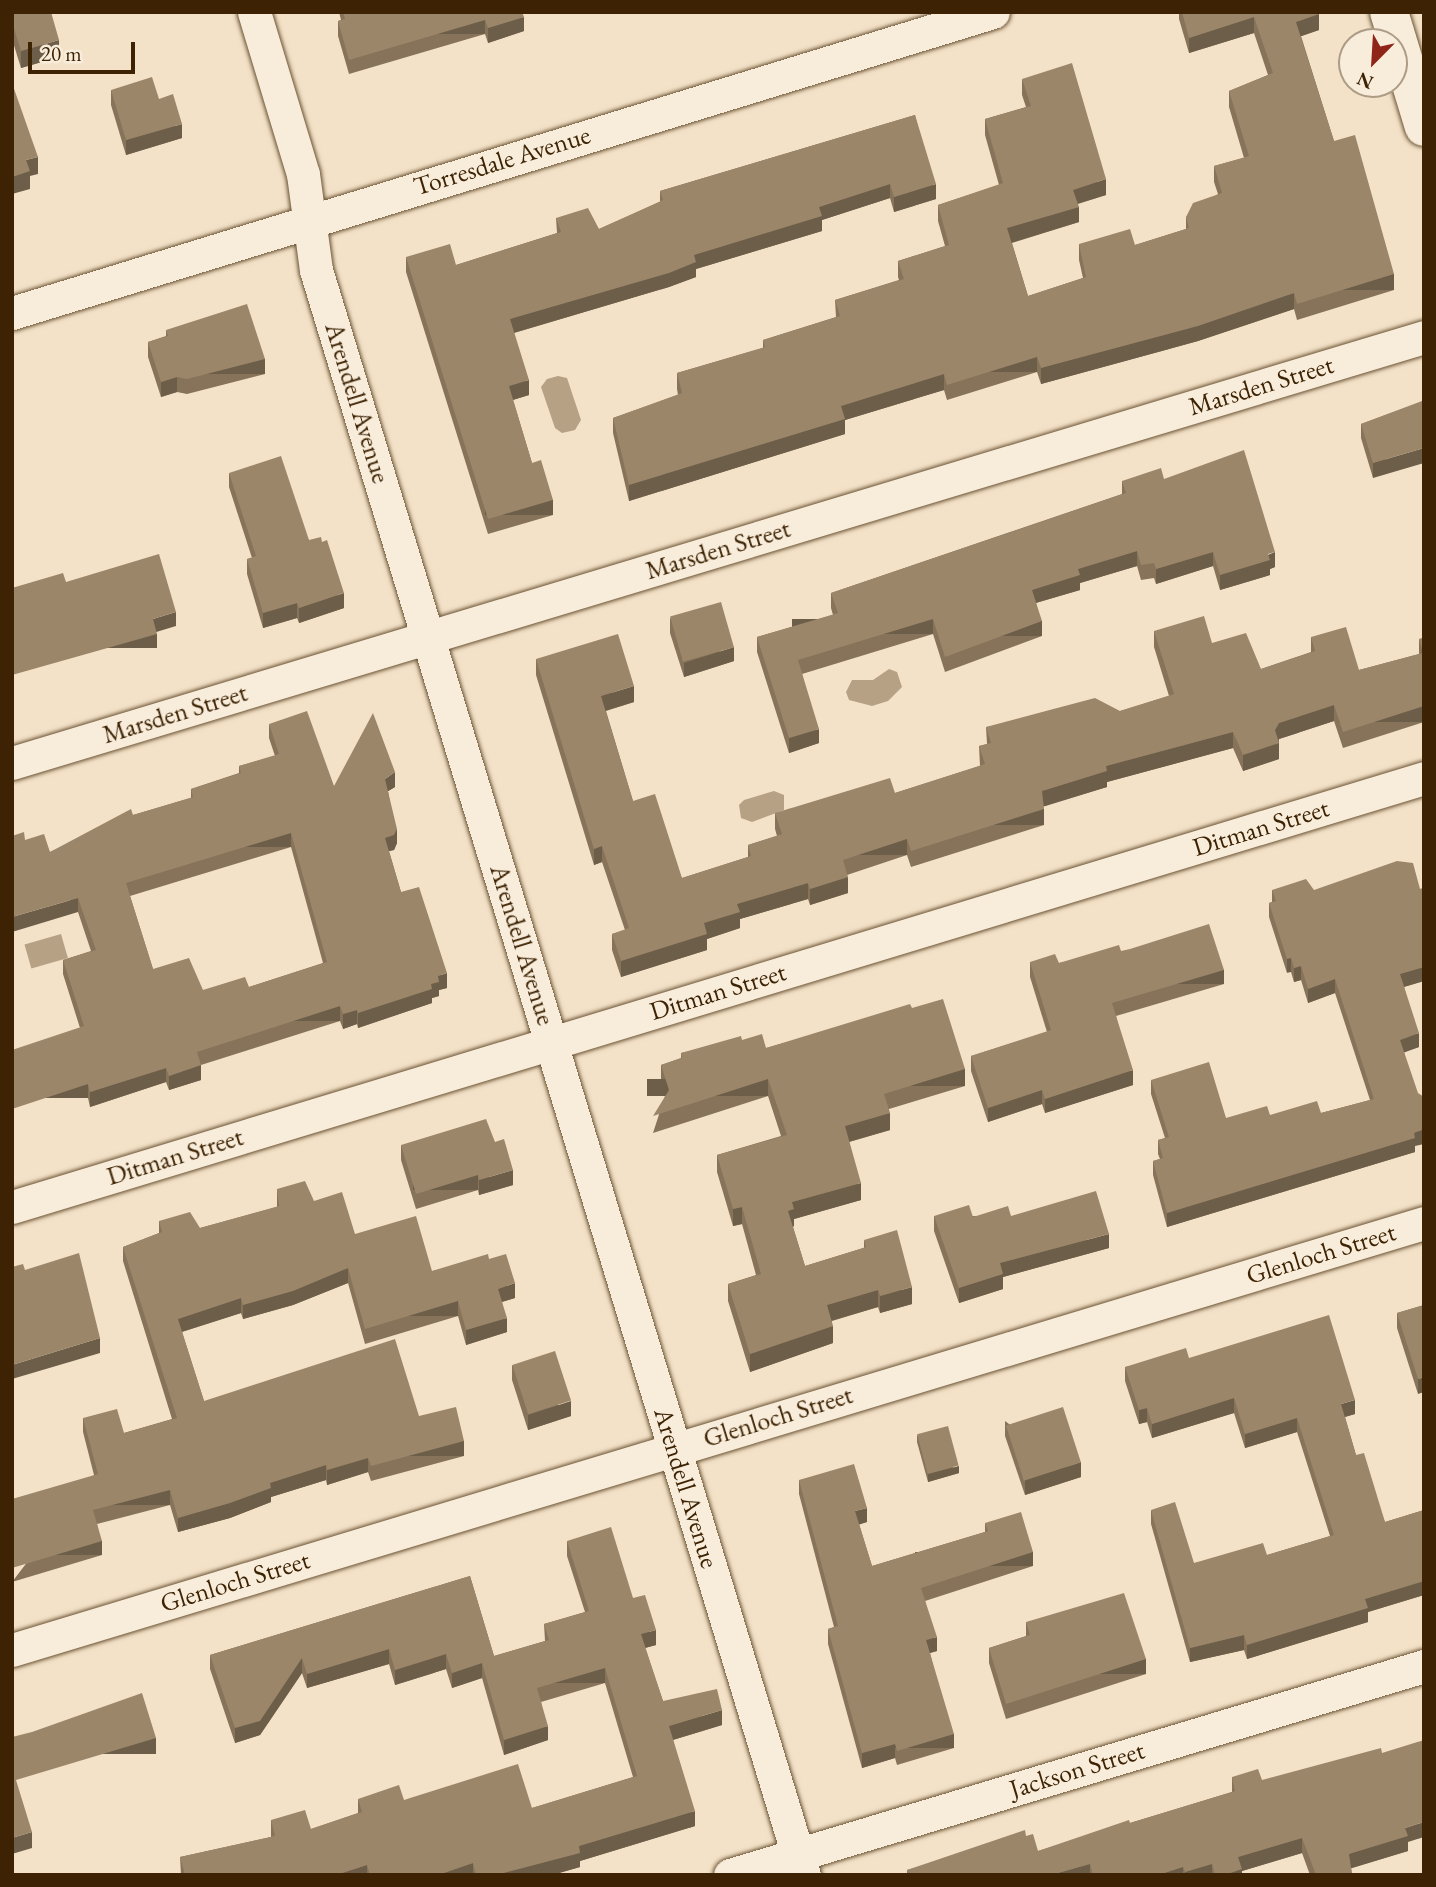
<!DOCTYPE html>
<html>
<head>
<meta charset="utf-8">
<style>
  body { margin:0 }
  #map { position:relative; width:1436px; height:1887px; overflow:hidden; background:#f4e2c8; font-family:"EB Garamond",serif }
  div>[style] { position:absolute }
  .water>* { inset:0; background:#b6a185; transform-origin:0 0 }
  .roads { filter:drop-shadow(0 0 2px #6b5334) drop-shadow(0 0 2px #6b5334) }
  .street>* { height:33px; margin:-16.5px; padding:0 16.5px; transform-origin:16.5px; border-radius:16.5px; background:#f8ecdb }
  .secondary>* { height:38px; margin:-19px; padding:0 19px; transform-origin:19px; border-radius:19px; background:#f8ecdb }
  .wall>* { inset:0; background:#86735a }
  .shaded-wall>* { inset:0; background:#6d5e4a; transform-origin:0 0 }
  .building>* { inset:0; background:#9c8669; transform-origin:0 0 }
  span { translate:-50% -50%; white-space:nowrap; text-align:center; line-height:1.15; -webkit-text-stroke:5px #f8ecdb; paint-order:stroke }
  .street-label { font-size:26px; color:#3d2303 }
  .frame { position:absolute; inset:0; border:14px solid #3d2303; pointer-events:none }
  .north { position:absolute; left:1338px; top:28px; width:70px; height:70px; box-sizing:border-box; background:#f8ecdb; border:2px solid #ad9c85; border-radius:50%; rotate:204deg; font-size:19px; font-weight:700; line-height:28px; text-align:center; color:#3d2303 }
  .north::after { content:''; display:block; margin:auto; width:24px; height:32px; background:#8f2418; clip-path:polygon(50% 0,100% 100%,50% 72%,0 100%) }
  .scale { position:absolute; left:28px; top:42px; width:107px; height:32px; box-sizing:border-box; border:4px solid #3d2303; border-top:0; padding-left:9px; font-size:21px; line-height:24px; white-space:nowrap; color:#3d2303; -webkit-text-stroke:5px #f8ecdb; paint-order:stroke }
</style>
</head>
<body>
<div id="map">
  <div class="water">
    <i style="clip-path:polygon(558px 376px,567px 378px,581px 420px,575px 430px,562px 433px,555px 428px,541px 387px,547px 379px)"></i>
    <i style="clip-path:polygon(889px 669px,897px 672px,902px 687px,888px 701px,872px 706px,849px 700px,846px 692px,852px 680px,873px 680px)"></i>
    <i style="clip-path:polygon(774px 791px,784px 795px,784px 810px,752px 822px,741px 818px,739px 805px,744px 800px)"></i>
    <i style="left:61px;top:934px;width:25px;height:38px;rotate:74deg"></i>
  </div>
  <div class="roads">
    <div class="street">
      <i style="left:254px;top:12px;width:169px;rotate:73.2deg"></i>
      <i style="left:303px;top:174px;width:97px;rotate:82.3deg"></i>
      <i style="left:316px;top:270px;width:1678px;rotate:73.09deg"></i>
      <i style="left:12px;top:313px;width:1026px;rotate:-17.06deg"></i>
      <i style="left:12px;top:763px;width:1475px;rotate:-16.79deg"></i>
      <i style="left:12px;top:1207px;width:1476px;rotate:-16.9deg"></i>
      <i style="left:12px;top:1650px;width:1475px;rotate:-16.83deg"></i>
      <i style="left:730px;top:1875px;width:725px;rotate:-16.76deg"></i>
    </div>
    <div class="secondary">
      <i style="left:1389px;top:12px;width:120px;rotate:73.1deg"></i>
    </div>
  </div>
  <div class="wall">
    <i style="clip-path:polygon(12px 12px,59px 57px,21px 68px,12px 39px)"></i>
    <i style="clip-path:polygon(339px 12px,522px 12px,524px 31px,488px 43px,485px 34px,349px 74px,338px 36px,338px 21px,341px 20px)"></i>
    <i style="clip-path:polygon(1179px 12px,1324px 12px,1319px 14px,1319px 30px,1301px 36px,1334px 141px,1394px 290px,1297px 320px,1294px 309px,1198px 341px,1041px 384px,1037px 372px,947px 400px,944px 390px,845px 420px,845px 434px,629px 501px,613px 433px,613px 418px,678px 395px,677px 389px,677px 373px,763px 348px,763px 340px,836px 317px,835px 300px,899px 280px,898px 277px,898px 261px,945px 246px,938px 221px,938px 205px,999px 185px,985px 135px,985px 119px,1026px 107px,1022px 95px,1022px 79px,1106px 195px,1078px 204px,1079px 222px,1012px 243px,1028px 296px,1083px 278px,1079px 260px,1079px 244px,1135px 245px,1186px 229px,1186px 217px,1218px 194px,1214px 182px,1214px 166px,1244px 158px,1229px 107px,1229px 91px,1268px 75px,1254px 33px,1189px 53px,1179px 19px)"></i>
    <i style="clip-path:polygon(111px 90px,159px 99px,182px 138px,126px 155px,111px 105px)"></i>
    <i style="clip-path:polygon(915px 115px,936px 199px,894px 212px,890px 198px,822px 220px,822px 231px,696px 269px,696px 277px,669px 287px,514px 333px,529px 395px,513px 400px,532px 463px,553px 515px,488px 534px,406px 272px,406px 257px,456px 265px,557px 233px,556px 218px,599px 229px,660px 202px,660px 191px)"></i>
    <i style="clip-path:polygon(166px 330px,265px 374px,187px 394px,177px 392px,161px 397px,148px 357px,148px 342px,166px 336px)"></i>
    <i style="clip-path:polygon(1424px 401px,1373px 478px,1361px 438px,1361px 424px)"></i>
    <i style="clip-path:polygon(229px 473px,309px 540px,344px 608px,299px 623px,297px 618px,263px 628px,247px 574px,247px 559px,252px 558px,229px 487px)"></i>
    <i style="clip-path:polygon(1164px 479px,1275px 567px,1270px 569px,1270px 575px,1220px 590px,1213px 566px,1156px 584px,1154px 578px,1141px 580px,1137px 566px,1080px 583px,1080px 590px,1036px 603px,1042px 636px,945px 672px,933px 634px,802px 674px,819px 743px,789px 753px,757px 652px,757px 637px,833px 615px,831px 608px,831px 593px,1122px 494px,1122px 481px)"></i>
    <i style="clip-path:polygon(670px 618px,734px 661px,684px 677px,670px 633px)"></i>
    <i style="clip-path:polygon(1154px 631px,1212px 643px,1261px 669px,1311px 652px,1311px 637px,1359px 670px,1419px 654px,1419px 639px,1424px 638px,1424px 722px,1343px 748px,1334px 721px,1279px 739px,1279px 759px,1243px 771px,1233px 748px,1107px 782px,1107px 787px,1043px 806px,1044px 825px,911px 867px,907px 855px,847px 875px,848px 893px,810px 905px,808px 899px,740px 919px,740px 928px,707px 939px,707px 950px,621px 977px,612px 950px,612px 934px,625px 930px,602px 862px,594px 865px,536px 675px,536px 659px,634px 702px,606px 711px,633px 801px,682px 878px,748px 857px,748px 845px,777px 836px,775px 829px,775px 813px,895px 793px,980px 766px,979px 746px,987px 744px,986px 727px,1120px 711px,1169px 696px,1154px 647px)"></i>
    <i style="clip-path:polygon(evenodd,269px 724px,334px 786px,395px 787px,388px 791px,397px 843px,394px 850px,389px 851px,401px 892px,447px 988px,439px 990px,439px 996px,432px 998px,432px 1003px,358px 1028px,357px 1024px,343px 1029px,340px 1021px,201px 1065px,201px 1080px,169px 1090px,166px 1082px,90px 1107px,88px 1098px,80px 1028px,63px 974px,63px 960px,91px 951px,78px 912px,25px 840px,50px 852px,133px 815px,191px 798px,191px 789px,239px 773px,239px 766px,275px 756px,269px 738px,269px 724px,291px 847px,323px 963px,249px 987px,203px 990px,153px 969px,130px 896px,291px 847px)"></i>
    <i style="clip-path:polygon(1424px 888px,1424px 981px,1404px 987px,1419px 1047px,1404px 1052px,1415px 1152px,1167px 1227px,1153px 1175px,1153px 1161px,1160px 1159px,1158px 1154px,1158px 1140px,1165px 1138px,1151px 1094px,1151px 1080px,1226px 1118px,1321px 1113px,1370px 1100px,1335px 993px,1308px 1003px,1301px 980px,1294px 982px,1291px 972px,1287px 973px,1269px 917px,1269px 903px,1272px 902px,1272px 890px,1314px 890px,1420px 889px)"></i>
    <i style="clip-path:polygon(1121px 951px,1224px 984px,1116px 1016px,1133px 1085px,1045px 1113px,1042px 1104px,988px 1122px,971px 1071px,971px 1056px,1047px 1032px,1030px 977px,1030px 962px,1059px 963px)"></i>
    <i style="clip-path:polygon(912px 1008px,965px 1086px,889px 1109px,890px 1130px,849px 1142px,861px 1200px,794px 1219px,794px 1226px,793px 1227px,805px 1266px,864px 1248px,864px 1240px,912px 1304px,880px 1313px,878px 1307px,832px 1321px,833px 1343px,750px 1372px,728px 1301px,728px 1284px,756px 1275px,742px 1224px,733px 1226px,717px 1172px,717px 1155px,781px 1136px,768px 1096px,653px 1133px,665px 1096px,661px 1082px,661px 1065px,681px 1058px,681px 1053px,742px 1040px,766px 1048px)"></i>
    <i style="clip-path:polygon(401px 1145px,513px 1185px,479px 1195px,478px 1190px,416px 1209px,401px 1160px)"></i>
    <i style="clip-path:polygon(277px 1189px,314px 1201px,355px 1234px,432px 1271px,489px 1259px,515px 1298px,502px 1302px,507px 1332px,466px 1345px,458px 1316px,365px 1344px,348px 1283px,293px 1305px,243px 1319px,241px 1313px,182px 1332px,204px 1401px,419px 1416px,464px 1456px,371px 1481px,368px 1472px,327px 1485px,326px 1480px,271px 1497px,271px 1502px,230px 1518px,178px 1532px,170px 1505px,97px 1524px,102px 1555px,12px 1582px,94px 1475px,83px 1432px,83px 1418px,124px 1433px,172px 1419px,123px 1261px,123px 1247px,159px 1233px,159px 1221px,200px 1228px,277px 1207px)"></i>
    <i style="clip-path:polygon(934px 1216px,1011px 1216px,1109px 1248px,1003px 1277px,1003px 1289px,959px 1303px,934px 1231px)"></i>
    <i style="clip-path:polygon(1424px 1305px,1418px 1394px,1397px 1328px,1397px 1313px)"></i>
    <i style="clip-path:polygon(1189px 1358px,1355px 1414px,1345px 1417px,1356px 1455px,1385px 1522px,1424px 1510px,1424px 1595px,1368px 1612px,1368px 1622px,1247px 1659px,1244px 1650px,1190px 1662px,1151px 1524px,1151px 1510px,1194px 1563px,1267px 1555px,1330px 1536px,1297px 1432px,1245px 1448px,1234px 1413px,1152px 1438px,1147px 1422px,1139px 1424px,1125px 1381px,1125px 1367px)"></i>
    <i style="clip-path:polygon(512px 1365px,571px 1416px,528px 1430px,512px 1380px)"></i>
    <i style="clip-path:polygon(1005px 1421px,1081px 1477px,1025px 1495px,1005px 1436px)"></i>
    <i style="clip-path:polygon(917px 1435px,959px 1473px,928px 1482px,917px 1442px)"></i>
    <i style="clip-path:polygon(799px 1480px,867px 1522px,859px 1524px,872px 1566px,985px 1532px,985px 1523px,1033px 1566px,925px 1601px,937px 1651px,930px 1653px,954px 1748px,897px 1765px,895px 1758px,862px 1768px,828px 1644px,828px 1629px,834px 1627px,799px 1494px)"></i>
    <i style="clip-path:polygon(567px 1541px,633px 1598px,656px 1645px,645px 1648px,663px 1701px,722px 1725px,673px 1740px,695px 1826px,580px 1861px,580px 1867px,552px 1875px,181px 1875px,180px 1857px,271px 1837px,271px 1820px,311px 1829px,358px 1813px,358px 1799px,404px 1800px,532px 1808px,633px 1777px,605px 1683px,541px 1702px,548px 1740px,504px 1755px,482px 1678px,452px 1688px,446px 1669px,395px 1685px,389px 1664px,307px 1688px,302px 1673px,260px 1735px,235px 1743px,210px 1669px,210px 1655px,470px 1576px,494px 1656px,545px 1641px,544px 1624px,585px 1612px,567px 1556px)"></i>
    <i style="clip-path:polygon(1026px 1622px,1146px 1674px,1006px 1719px,989px 1663px,989px 1648px,1026px 1636px)"></i>
    <i style="clip-path:polygon(1232px 1777px,1262px 1780px,1408px 1842px,1408px 1851px,1351px 1868px,1352px 1875px,1310px 1875px,1302px 1853px,1242px 1871px,1242px 1875px,907px 1875px,907px 1870px,1026px 1836px,1038px 1851px,1130px 1823px,1232px 1792px)"></i>
  </div>
  <div class="shaded-wall">
    <i style="clip-path:polygon(1319px 14px,1319px 30px,1296px 38px,1296px 22px)"></i>
    <i style="clip-path:polygon(524px 17px,524px 31px,488px 43px,488px 28px)"></i>
    <i style="clip-path:polygon(1254px 17px,1254px 33px,1189px 53px,1189px 38px)"></i>
    <i style="left:485px;top:20px;width:14px;height:142px;rotate:90deg"></i>
    <i style="clip-path:polygon(59px 40px,59px 57px,21px 68px,21px 51px)"></i>
    <i style="clip-path:polygon(182px 124px,182px 138px,126px 155px,126px 140px)"></i>
    <i style="clip-path:polygon(38px 157px,38px 174px,30px 176px,30px 189px,12px 194px,12px 177px,26px 160px)"></i>
    <i style="clip-path:polygon(1106px 179px,1106px 195px,1073px 205px,1073px 190px)"></i>
    <i style="clip-path:polygon(890px 184px,890px 198px,822px 220px,822px 231px,696px 269px,696px 277px,669px 287px,510px 334px,510px 319px,694px 255px,819px 207px)"></i>
    <i style="clip-path:polygon(936px 184px,936px 199px,894px 212px,894px 197px)"></i>
    <i style="clip-path:polygon(1079px 207px,1079px 222px,1007px 244px,1007px 228px)"></i>
    <i style="left:1394px;top:274px;width:16px;height:102px;rotate:90deg"></i>
    <i style="clip-path:polygon(1294px 293px,1294px 309px,1198px 341px,1041px 384px,1041px 368px)"></i>
    <i style="left:1037px;top:357px;width:15px;height:94px;rotate:90deg"></i>
    <i style="left:265px;top:359px;width:15px;height:81px;rotate:90deg"></i>
    <i style="clip-path:polygon(944px 374px,944px 390px,845px 420px,845px 434px,629px 501px,629px 485px,841px 406px)"></i>
    <i style="clip-path:polygon(177px 377px,177px 392px,161px 397px,161px 382px)"></i>
    <i style="clip-path:polygon(529px 380px,529px 395px,509px 401px,509px 386px)"></i>
    <i style="clip-path:polygon(1424px 448px,1424px 463px,1373px 478px,1373px 463px)"></i>
    <i style="left:553px;top:500px;width:15px;height:68px;rotate:90deg"></i>
    <i style="clip-path:polygon(1137px 551px,1137px 566px,1080px 583px,1080px 590px,1032px 604px,1032px 590px,1078px 569px)"></i>
    <i style="clip-path:polygon(1213px 552px,1213px 566px,1156px 584px,1156px 569px)"></i>
    <i style="clip-path:polygon(1275px 552px,1275px 567px,1270px 569px,1270px 575px,1220px 590px,1220px 575px)"></i>
    <i style="clip-path:polygon(344px 593px,344px 608px,299px 623px,299px 608px)"></i>
    <i style="clip-path:polygon(297px 603px,297px 618px,263px 628px,263px 613px)"></i>
    <i style="clip-path:polygon(176px 612px,176px 626px,153px 633px,153px 619px)"></i>
    <i style="left:933px;top:619px;width:15px;height:141px;rotate:90deg"></i>
    <i style="left:1042px;top:621px;width:15px;height:103px;rotate:90deg"></i>
    <i style="left:157px;top:634px;width:14px;height:151px;rotate:90deg"></i>
    <i style="clip-path:polygon(734px 647px,734px 661px,684px 677px,684px 663px)"></i>
    <i style="clip-path:polygon(634px 686px,634px 702px,601px 712px,601px 696px)"></i>
    <i style="clip-path:polygon(1334px 705px,1334px 721px,1279px 739px,1276px 745px,1279px 743px,1279px 759px,1243px 771px,1243px 755px,1275px 730px,1279px 723px)"></i>
    <i style="left:1424px;top:706px;width:16px;height:85px;rotate:90deg"></i>
    <i style="clip-path:polygon(819px 729px,819px 743px,789px 753px,789px 738px)"></i>
    <i style="clip-path:polygon(1233px 732px,1233px 748px,1107px 782px,1107px 787px,1042px 807px,1042px 791px,1106px 766px)"></i>
    <i style="clip-path:polygon(395px 772px,395px 787px,385px 793px,385px 779px)"></i>
    <i style="left:1044px;top:809px;width:16px;height:139px;rotate:90deg"></i>
    <i style="clip-path:polygon(397px 829px,397px 843px,394px 850px,385px 852px,385px 838px)"></i>
    <i style="left:291px;top:833px;width:14px;height:172px;rotate:90deg"></i>
    <i style="left:907px;top:839px;width:16px;height:67px;rotate:90deg"></i>
    <i style="clip-path:polygon(602px 846px,602px 862px,594px 865px,594px 849px)"></i>
    <i style="clip-path:polygon(848px 877px,848px 893px,810px 905px,810px 889px)"></i>
    <i style="clip-path:polygon(808px 883px,808px 899px,740px 919px,740px 928px,707px 939px,707px 950px,621px 977px,621px 961px,704px 923px,737px 904px)"></i>
    <i style="clip-path:polygon(78px 898px,78px 912px,12px 932px,12px 917px)"></i>
    <i style="left:1291px;top:958px;width:14px;height:4px;rotate:90deg"></i>
    <i style="clip-path:polygon(1301px 966px,1301px 980px,1294px 982px,1294px 968px)"></i>
    <i style="clip-path:polygon(1424px 967px,1424px 981px,1400px 988px,1400px 974px)"></i>
    <i style="left:1224px;top:970px;width:14px;height:117px;rotate:90deg"></i>
    <i style="clip-path:polygon(447px 973px,447px 988px,439px 990px,439px 996px,432px 998px,432px 1003px,358px 1028px,358px 1013px,431px 984px,438px 976px)"></i>
    <i style="clip-path:polygon(1335px 979px,1335px 993px,1308px 1003px,1308px 989px)"></i>
    <i style="left:340px;top:1006px;width:15px;height:150px;rotate:90deg"></i>
    <i style="clip-path:polygon(357px 1010px,357px 1024px,343px 1029px,343px 1014px)"></i>
    <i style="clip-path:polygon(1419px 1033px,1419px 1047px,1400px 1054px,1400px 1040px)"></i>
    <i style="clip-path:polygon(201px 1065px,201px 1080px,169px 1090px,169px 1076px)"></i>
    <i style="clip-path:polygon(166px 1068px,166px 1082px,90px 1107px,90px 1092px)"></i>
    <i style="left:965px;top:1069px;width:17px;height:85px;rotate:90deg"></i>
    <i style="clip-path:polygon(1133px 1070px,1133px 1085px,1045px 1113px,1045px 1099px)"></i>
    <i style="left:768px;top:1079px;width:17px;height:121px;rotate:90deg"></i>
    <i style="left:88px;top:1084px;width:14px;height:80px;rotate:90deg"></i>
    <i style="clip-path:polygon(1042px 1090px,1042px 1104px,988px 1122px,988px 1108px)"></i>
    <i style="clip-path:polygon(890px 1113px,890px 1130px,845px 1143px,845px 1126px)"></i>
    <i style="clip-path:polygon(1424px 1129px,1424px 1144px,1415px 1146px,1415px 1152px,1167px 1227px,1167px 1213px)"></i>
    <i style="clip-path:polygon(513px 1170px,513px 1185px,479px 1195px,479px 1180px)"></i>
    <i style="left:478px;top:1175px;width:15px;height:65px;rotate:90deg"></i>
    <i style="clip-path:polygon(861px 1183px,861px 1200px,794px 1219px,794px 1226px,788px 1228px,788px 1211px,792px 1202px)"></i>
    <i style="clip-path:polygon(742px 1207px,742px 1224px,733px 1226px,733px 1209px)"></i>
    <i style="clip-path:polygon(1109px 1234px,1109px 1248px,1003px 1277px,1003px 1289px,959px 1303px,959px 1288px,1000px 1263px)"></i>
    <i style="clip-path:polygon(348px 1268px,348px 1283px,293px 1305px,243px 1319px,243px 1305px)"></i>
    <i style="clip-path:polygon(515px 1283px,515px 1298px,498px 1303px,498px 1289px)"></i>
    <i style="clip-path:polygon(912px 1287px,912px 1304px,880px 1313px,880px 1296px)"></i>
    <i style="clip-path:polygon(878px 1290px,878px 1307px,827px 1322px,827px 1305px)"></i>
    <i style="clip-path:polygon(241px 1298px,241px 1313px,178px 1333px,178px 1319px)"></i>
    <i style="left:458px;top:1301px;width:15px;height:97px;rotate:90deg"></i>
    <i style="clip-path:polygon(507px 1318px,507px 1332px,466px 1345px,466px 1330px)"></i>
    <i style="clip-path:polygon(833px 1326px,833px 1343px,750px 1372px,750px 1354px)"></i>
    <i style="clip-path:polygon(100px 1338px,100px 1353px,12px 1379px,12px 1365px)"></i>
    <i style="clip-path:polygon(1424px 1377px,1424px 1392px,1418px 1394px,1418px 1379px)"></i>
    <i style="clip-path:polygon(1234px 1398px,1234px 1413px,1152px 1438px,1152px 1424px)"></i>
    <i style="clip-path:polygon(1355px 1400px,1355px 1414px,1341px 1418px,1341px 1404px)"></i>
    <i style="clip-path:polygon(571px 1401px,571px 1416px,528px 1430px,528px 1415px)"></i>
    <i style="clip-path:polygon(1147px 1408px,1147px 1422px,1139px 1424px,1139px 1410px)"></i>
    <i style="clip-path:polygon(1297px 1418px,1297px 1432px,1245px 1448px,1245px 1434px)"></i>
    <i style="left:464px;top:1441px;width:15px;height:96px;rotate:90deg"></i>
    <i style="clip-path:polygon(368px 1458px,368px 1472px,327px 1485px,327px 1470px)"></i>
    <i style="clip-path:polygon(1081px 1462px,1081px 1477px,1025px 1495px,1025px 1480px)"></i>
    <i style="clip-path:polygon(326px 1465px,326px 1480px,271px 1497px,271px 1502px,230px 1518px,178px 1532px,178px 1518px,270px 1483px)"></i>
    <i style="clip-path:polygon(959px 1466px,959px 1473px,928px 1482px,928px 1474px)"></i>
    <i style="left:170px;top:1490px;width:15px;height:80px;rotate:90deg"></i>
    <i style="clip-path:polygon(867px 1508px,867px 1522px,855px 1526px,855px 1511px)"></i>
    <i style="left:102px;top:1541px;width:14px;height:94px;rotate:90deg"></i>
    <i style="left:1033px;top:1552px;width:14px;height:118px;rotate:90deg"></i>
    <i style="clip-path:polygon(1424px 1581px,1424px 1595px,1368px 1612px,1368px 1622px,1247px 1659px,1247px 1645px,1365px 1599px)"></i>
    <i style="clip-path:polygon(656px 1630px,656px 1645px,641px 1649px,641px 1634px)"></i>
    <i style="clip-path:polygon(1244px 1635px,1244px 1650px,1190px 1662px,1190px 1648px)"></i>
    <i style="clip-path:polygon(937px 1637px,937px 1651px,926px 1654px,926px 1640px)"></i>
    <i style="clip-path:polygon(389px 1649px,389px 1664px,307px 1688px,307px 1674px)"></i>
    <i style="clip-path:polygon(446px 1654px,446px 1669px,395px 1685px,395px 1670px)"></i>
    <i style="clip-path:polygon(302px 1658px,302px 1673px,260px 1735px,235px 1743px,235px 1728px)"></i>
    <i style="left:1146px;top:1659px;width:15px;height:147px;rotate:90deg"></i>
    <i style="clip-path:polygon(482px 1663px,482px 1678px,452px 1688px,452px 1673px)"></i>
    <i style="left:605px;top:1668px;width:15px;height:71px;rotate:90deg"></i>
    <i style="clip-path:polygon(722px 1710px,722px 1725px,669px 1741px,669px 1726px)"></i>
    <i style="clip-path:polygon(548px 1726px,548px 1740px,504px 1755px,504px 1740px)"></i>
    <i style="left:954px;top:1734px;width:14px;height:59px;rotate:90deg"></i>
    <i style="left:156px;top:1738px;width:16px;height:146px;rotate:90deg"></i>
    <i style="clip-path:polygon(895px 1744px,895px 1758px,862px 1768px,862px 1753px)"></i>
    <i style="clip-path:polygon(695px 1811px,695px 1826px,580px 1861px,580px 1867px,552px 1875px,496px 1875px,579px 1846px)"></i>
    <i style="clip-path:polygon(1424px 1822px,1424px 1837px,1408px 1842px,1408px 1851px,1349px 1869px,1349px 1854px,1405px 1828px)"></i>
    <i style="clip-path:polygon(32px 1832px,32px 1848px,12px 1854px,12px 1838px)"></i>
    <i style="clip-path:polygon(1302px 1838px,1302px 1853px,1242px 1871px,1242px 1875px,1225px 1875px,1238px 1857px)"></i>
    <i style="clip-path:polygon(473px 1863px,473px 1875px,438px 1875px)"></i>
    <i style="clip-path:polygon(1090px 1864px,1090px 1875px,1051px 1875px)"></i>
    <i style="clip-path:polygon(1212px 1864px,1212px 1875px,1185px 1875px,1185px 1872px)"></i>
    <i style="clip-path:polygon(367px 1865px,367px 1875px,336px 1875px)"></i>
    <i style="clip-path:polygon(1183px 1867px,1183px 1875px,1158px 1875px)"></i>
  </div>
  <div class="building">
    <i style="clip-path:polygon(12px 12px,51px 12px,59px 40px,21px 51px,12px 22px)"></i>
    <i style="clip-path:polygon(343px 12px,522px 12px,524px 17px,488px 28px,485px 20px,349px 60px,338px 21px,345px 19px)"></i>
    <i style="clip-path:polygon(1182px 12px,1319px 12px,1319px 14px,1296px 22px,1334px 141px,1355px 135px,1394px 274px,1297px 304px,1294px 293px,1198px 326px,1041px 368px,1037px 357px,947px 385px,944px 374px,841px 406px,845px 419px,629px 485px,613px 418px,682px 393px,677px 373px,765px 347px,763px 340px,840px 316px,835px 300px,904px 279px,898px 261px,949px 245px,938px 205px,1003px 183px,985px 119px,1031px 106px,1022px 79px,1072px 63px,1106px 179px,1073px 190px,1079px 207px,1007px 228px,1028px 296px,1086px 277px,1079px 244px,1130px 229px,1135px 245px,1189px 228px,1186px 217px,1193px 203px,1222px 193px,1214px 166px,1249px 156px,1229px 91px,1273px 73px,1254px 17px,1189px 38px)"></i>
    <i style="clip-path:polygon(152px 77px,159px 99px,173px 94px,182px 124px,126px 140px,111px 90px)"></i>
    <i style="clip-path:polygon(12px 83px,38px 157px,26px 160px,30px 171px,12px 177px)"></i>
    <i style="clip-path:polygon(915px 115px,936px 184px,894px 197px,890px 184px,819px 207px,822px 216px,694px 255px,696px 262px,669px 273px,510px 319px,529px 380px,509px 386px,532px 463px,541px 460px,553px 500px,488px 519px,406px 257px,450px 244px,456px 265px,561px 232px,556px 218px,588px 208px,599px 229px,663px 200px,660px 191px)"></i>
    <i style="clip-path:polygon(247px 304px,265px 359px,187px 379px,177px 377px,161px 382px,148px 342px,168px 336px,166px 330px)"></i>
    <i style="clip-path:polygon(1422px 401px,1424px 401px,1424px 448px,1373px 463px,1361px 424px)"></i>
    <i style="clip-path:polygon(1244px 450px,1275px 552px,1268px 554px,1270px 560px,1220px 575px,1213px 552px,1156px 569px,1154px 563px,1141px 565px,1137px 551px,1078px 569px,1080px 575px,1032px 590px,1042px 621px,945px 657px,933px 619px,798px 660px,819px 729px,789px 738px,757px 637px,838px 613px,831px 593px,1126px 493px,1122px 481px,1161px 468px,1164px 479px)"></i>
    <i style="clip-path:polygon(281px 456px,309px 540px,321px 537px,322px 542px,327px 540px,344px 593px,299px 608px,297px 603px,263px 613px,247px 559px,256px 556px,229px 473px)"></i>
    <i style="clip-path:polygon(159px 554px,176px 612px,153px 619px,157px 634px,12px 675px,12px 588px,63px 573px,66px 582px)"></i>
    <i style="left:721px;top:602px;width:47px;height:53px;rotate:74deg"></i>
    <i style="clip-path:polygon(1204px 616px,1212px 643px,1246px 633px,1261px 669px,1315px 651px,1311px 637px,1346px 627px,1359px 670px,1423px 653px,1419px 639px,1424px 638px,1424px 706px,1343px 732px,1334px 705px,1279px 723px,1275px 730px,1279px 743px,1243px 755px,1233px 732px,1106px 766px,1107px 771px,1042px 791px,1044px 809px,911px 851px,907px 839px,843px 860px,848px 877px,810px 889px,808px 883px,737px 904px,740px 912px,704px 923px,707px 934px,621px 961px,612px 934px,629px 928px,602px 846px,594px 849px,536px 659px,618px 634px,634px 686px,601px 696px,633px 801px,655px 794px,682px 878px,751px 856px,748px 845px,782px 834px,775px 813px,890px 778px,895px 793px,985px 764px,979px 746px,991px 743px,986px 727px,1095px 698px,1120px 711px,1174px 694px,1154px 631px)"></i>
    <i style="clip-path:polygon(evenodd,307px 711px,334px 786px,373px 713px,395px 772px,385px 779px,397px 829px,394px 835px,385px 838px,401px 892px,419px 887px,447px 973px,438px 976px,439px 982px,431px 984px,432px 989px,358px 1013px,357px 1010px,343px 1014px,340px 1006px,197px 1052px,201px 1065px,169px 1076px,166px 1068px,90px 1092px,88px 1084px,12px 1109px,12px 1050px,84px 1026px,63px 960px,96px 950px,78px 898px,12px 917px,12px 836px,24px 832px,25px 840px,44px 834px,50px 852px,131px 809px,133px 815px,193px 797px,191px 789px,241px 773px,239px 766px,279px 754px,269px 724px,307px 711px,291px 833px,327px 962px,249px 987px,245px 977px,203px 990px,189px 958px,153px 969px,126px 883px,291px 833px)"></i>
    <i style="clip-path:polygon(1397px 861px,1413px 863px,1420px 889px,1424px 888px,1424px 967px,1400px 974px,1419px 1033px,1400px 1040px,1418px 1093px,1424px 1097px,1424px 1129px,1414px 1133px,1415px 1138px,1167px 1213px,1153px 1161px,1163px 1158px,1158px 1140px,1169px 1137px,1151px 1080px,1209px 1062px,1226px 1118px,1267px 1106px,1270px 1115px,1317px 1101px,1321px 1113px,1374px 1099px,1335px 979px,1308px 989px,1301px 966px,1294px 968px,1291px 958px,1287px 959px,1269px 903px,1276px 901px,1272px 890px,1306px 879px,1314px 890px)"></i>
    <i style="clip-path:polygon(1209px 924px,1224px 970px,1112px 1003px,1133px 1070px,1045px 1099px,1042px 1090px,988px 1108px,971px 1056px,1051px 1030px,1030px 962px,1055px 954px,1059px 963px,1119px 945px,1121px 951px,1130px 949px)"></i>
    <i style="clip-path:polygon(943px 999px,965px 1069px,884px 1094px,890px 1113px,845px 1126px,861px 1183px,792px 1202px,794px 1209px,788px 1211px,805px 1266px,866px 1247px,864px 1240px,897px 1230px,912px 1287px,880px 1296px,878px 1290px,827px 1305px,833px 1326px,750px 1354px,728px 1284px,761px 1274px,742px 1207px,733px 1209px,717px 1155px,787px 1135px,768px 1079px,653px 1116px,669px 1090px,661px 1065px,682px 1058px,681px 1053px,741px 1036px,742px 1040px,762px 1034px,766px 1048px,910px 1004px,912px 1008px)"></i>
    <i style="clip-path:polygon(486px 1119px,495px 1142px,504px 1139px,513px 1170px,479px 1180px,478px 1175px,416px 1194px,401px 1145px)"></i>
    <i style="clip-path:polygon(305px 1181px,314px 1201px,342px 1192px,355px 1234px,416px 1216px,432px 1271px,488px 1254px,489px 1259px,506px 1254px,515px 1283px,498px 1289px,507px 1318px,466px 1330px,458px 1301px,365px 1329px,348px 1268px,293px 1291px,243px 1305px,241px 1298px,178px 1319px,204px 1401px,395px 1339px,419px 1416px,456px 1407px,464px 1441px,371px 1466px,368px 1458px,327px 1470px,326px 1465px,270px 1483px,271px 1488px,230px 1503px,178px 1518px,170px 1490px,93px 1510px,102px 1541px,12px 1568px,12px 1499px,98px 1474px,83px 1418px,117px 1409px,124px 1433px,177px 1418px,123px 1247px,162px 1232px,159px 1221px,190px 1212px,200px 1228px,279px 1206px,277px 1189px)"></i>
    <i style="clip-path:polygon(1096px 1191px,1109px 1234px,1000px 1263px,1003px 1274px,959px 1288px,934px 1216px,969px 1205px,973px 1217px,1008px 1206px,1011px 1216px)"></i>
    <i style="clip-path:polygon(79px 1253px,100px 1338px,12px 1365px,12px 1267px,23px 1264px,25px 1270px)"></i>
    <i style="clip-path:polygon(1424px 1305px,1424px 1377px,1418px 1379px,1397px 1313px)"></i>
    <i style="clip-path:polygon(1329px 1315px,1355px 1400px,1341px 1404px,1356px 1455px,1364px 1453px,1385px 1522px,1424px 1510px,1424px 1581px,1365px 1599px,1368px 1608px,1247px 1645px,1244px 1635px,1190px 1648px,1151px 1510px,1175px 1502px,1194px 1563px,1263px 1543px,1267px 1555px,1334px 1535px,1297px 1418px,1245px 1434px,1234px 1398px,1152px 1424px,1147px 1408px,1139px 1410px,1125px 1367px,1186px 1348px,1189px 1358px)"></i>
    <i style="left:555px;top:1351px;width:52px;height:45px;rotate:72deg"></i>
    <i style="left:1063px;top:1407px;width:58px;height:60px;rotate:72deg"></i>
    <i style="left:948px;top:1426px;width:41px;height:32px;rotate:75deg"></i>
    <i style="clip-path:polygon(854px 1464px,867px 1508px,855px 1511px,872px 1566px,988px 1531px,985px 1523px,1021px 1512px,1033px 1552px,921px 1588px,937px 1637px,926px 1640px,954px 1734px,897px 1751px,895px 1744px,862px 1753px,828px 1629px,838px 1626px,799px 1480px)"></i>
    <i style="clip-path:polygon(611px 1527px,633px 1598px,645px 1595px,656px 1630px,641px 1634px,663px 1701px,717px 1689px,722px 1710px,669px 1726px,695px 1811px,579px 1846px,580px 1853px,496px 1875px,476px 1875px,473px 1863px,438px 1875px,370px 1875px,367px 1865px,336px 1875px,185px 1875px,180px 1857px,275px 1836px,271px 1820px,305px 1810px,311px 1829px,362px 1812px,358px 1799px,399px 1785px,404px 1800px,518px 1764px,532px 1808px,637px 1776px,605px 1668px,537px 1688px,548px 1726px,504px 1740px,482px 1663px,452px 1673px,446px 1654px,395px 1670px,389px 1649px,307px 1674px,302px 1658px,260px 1721px,235px 1728px,210px 1655px,470px 1576px,494px 1656px,549px 1640px,544px 1624px,589px 1611px,567px 1541px)"></i>
    <i style="clip-path:polygon(1124px 1593px,1146px 1659px,1006px 1704px,989px 1648px,1030px 1635px,1026px 1622px)"></i>
    <i style="clip-path:polygon(142px 1693px,156px 1738px,16px 1780px,32px 1832px,12px 1838px,12px 1737px,32px 1732px)"></i>
    <i style="clip-path:polygon(1424px 1740px,1424px 1822px,1405px 1828px,1408px 1836px,1349px 1854px,1352px 1874px,1351px 1875px,1316px 1875px,1302px 1838px,1238px 1857px,1242px 1869px,1225px 1875px,1215px 1875px,1212px 1864px,1185px 1872px,1183px 1867px,1158px 1875px,1093px 1875px,1090px 1864px,1051px 1875px,908px 1875px,907px 1870px,1025px 1830px,1026px 1836px,1033px 1834px,1038px 1851px,1129px 1820px,1130px 1823px,1235px 1791px,1232px 1777px,1258px 1769px,1262px 1780px,1381px 1748px,1382px 1753px)"></i>
  </div>
  <div class="street-label">
    <span style="left:502px;top:161px;rotate:-17deg">Torresdale Avenue</span>
    <span style="left:1261px;top:386px;rotate:-17deg">Marsden Street</span>
    <span style="left:357px;top:403px;rotate:73deg">Arendell Avenue</span>
    <span style="left:718px;top:550px;rotate:-17deg">Marsden Street</span>
    <span style="left:175px;top:714px;rotate:-17deg">Marsden Street</span>
    <span style="left:1261px;top:828px;rotate:-17deg">Ditman Street</span>
    <span style="left:522px;top:945px;rotate:73deg">Arendell Avenue</span>
    <span style="left:718px;top:992px;rotate:-17deg">Ditman Street</span>
    <span style="left:175px;top:1157px;rotate:-17deg">Ditman Street</span>
    <span style="left:1321px;top:1254px;rotate:-17deg">Glenloch Street</span>
    <span style="left:778px;top:1417px;rotate:-17deg">Glenloch Street</span>
    <span style="left:686px;top:1488px;rotate:73deg">Arendell Avenue</span>
    <span style="left:235px;top:1582px;rotate:-17deg">Glenloch Street</span>
    <span style="left:1077px;top:1770px;rotate:-17deg">Jackson Street</span>
  </div>
  <div class="frame"></div>
  <div class="north">N</div>
  <div class="scale">20 m</div>
</div>
</body>
</html>
